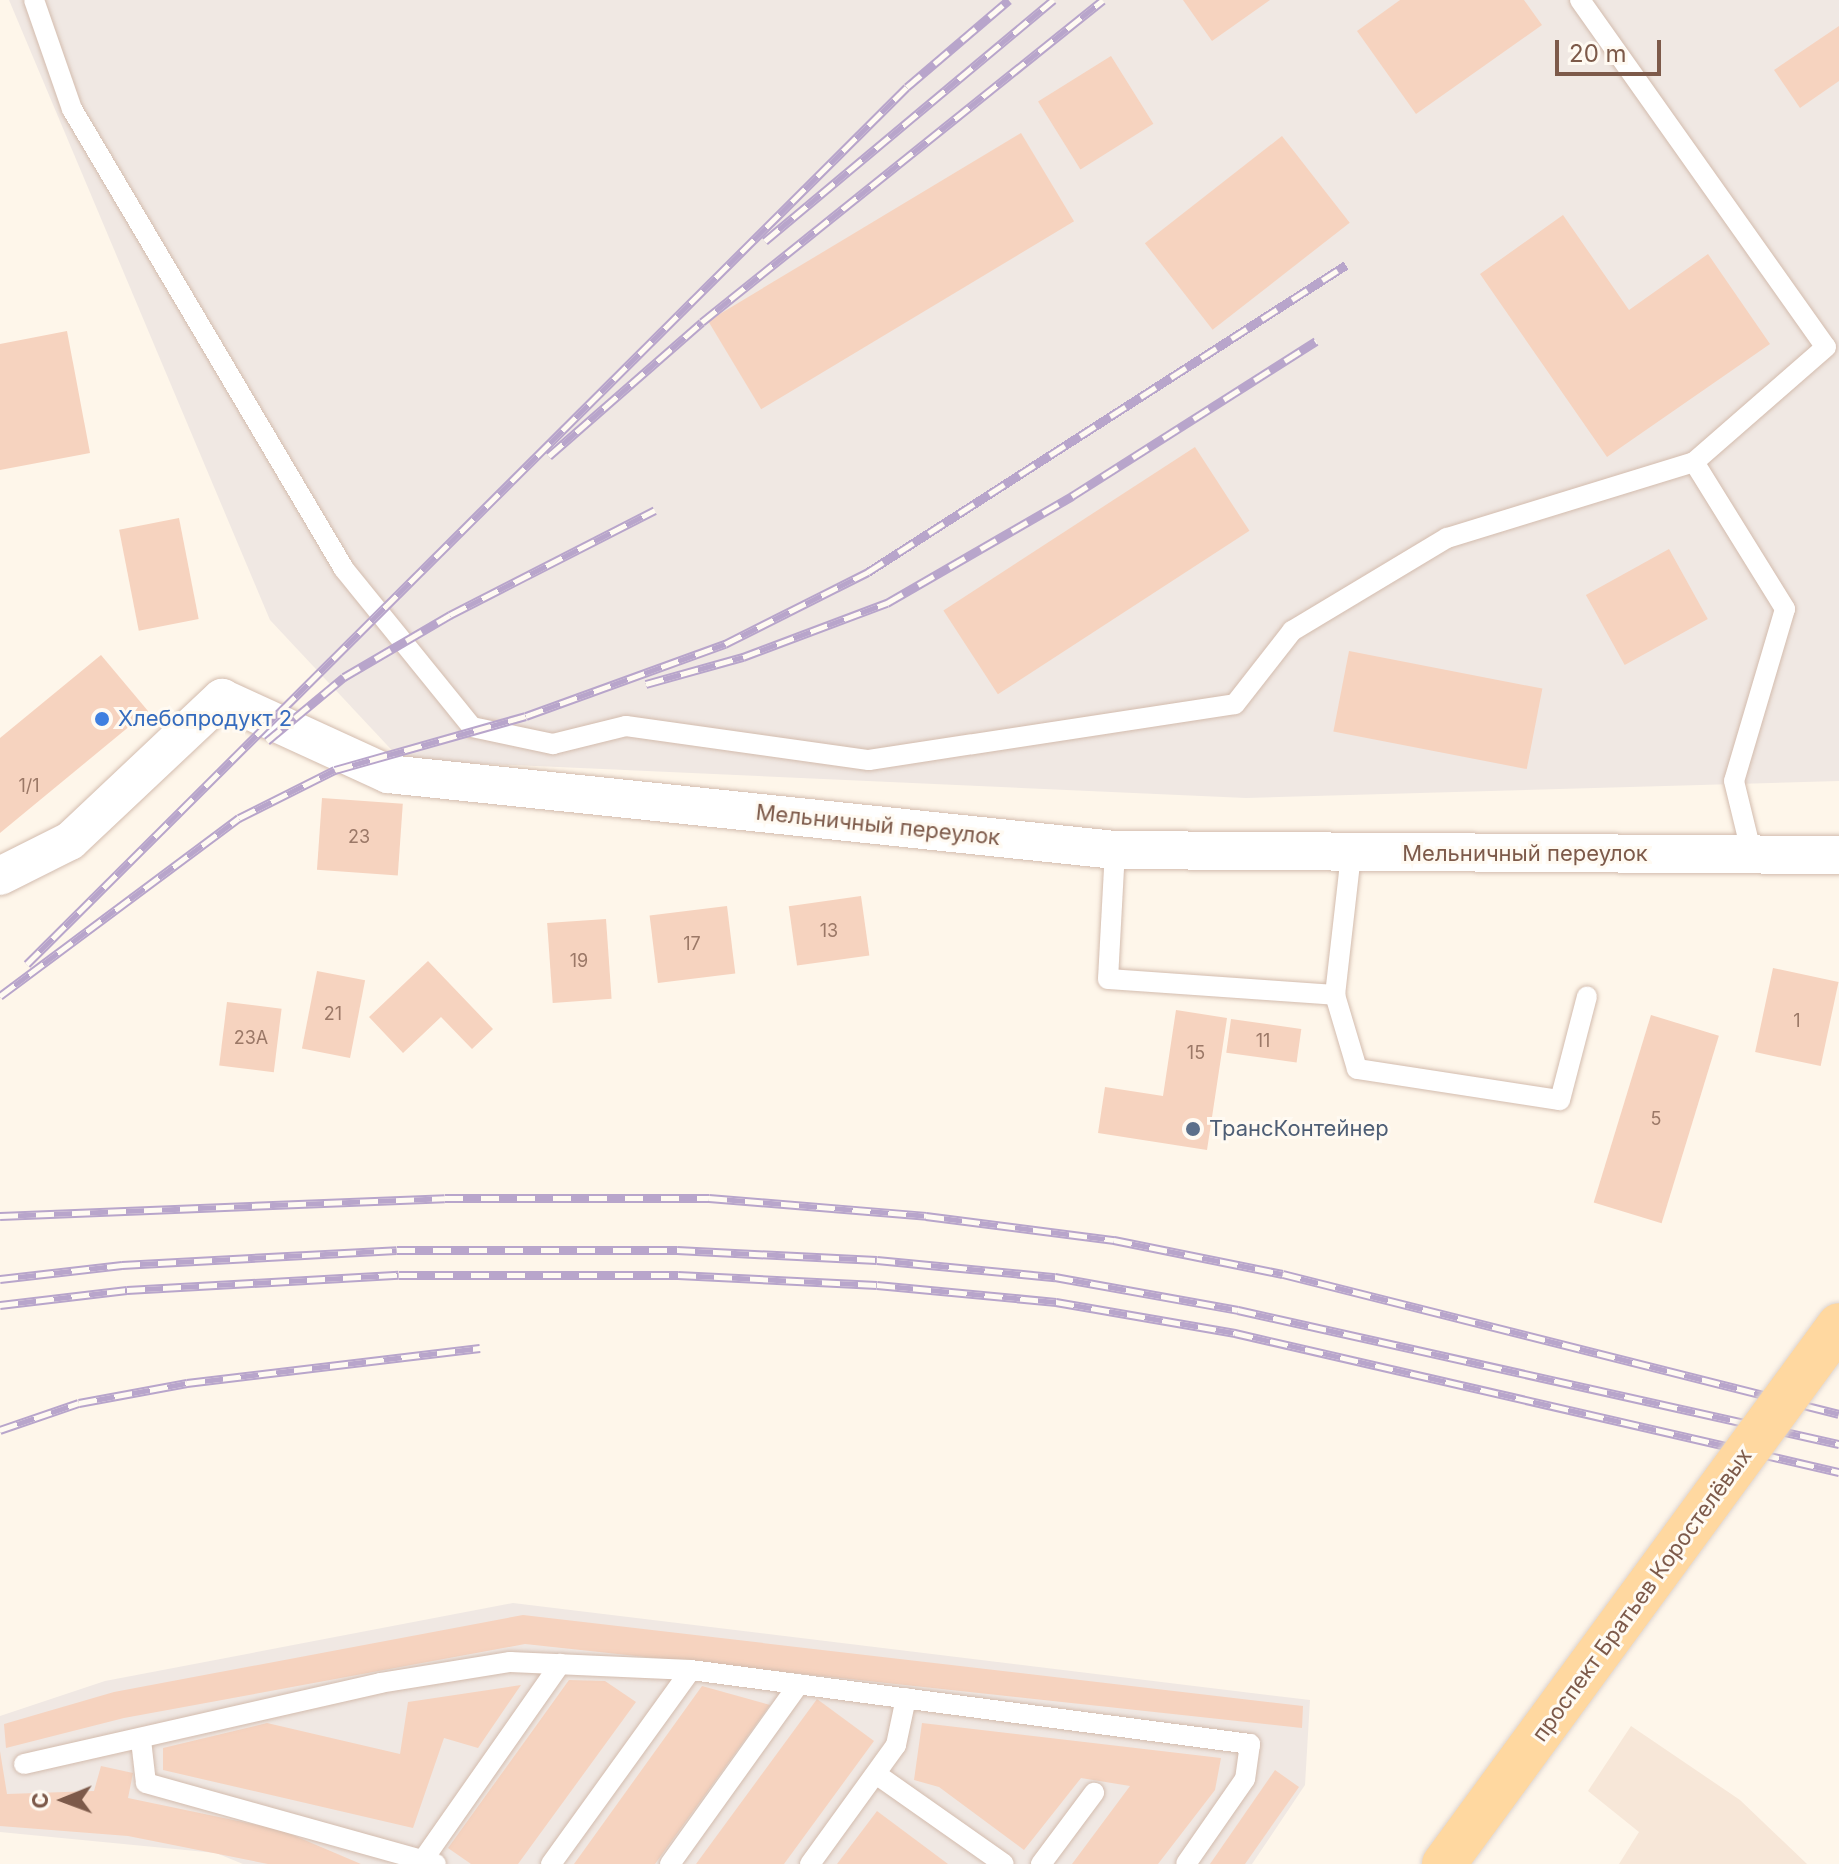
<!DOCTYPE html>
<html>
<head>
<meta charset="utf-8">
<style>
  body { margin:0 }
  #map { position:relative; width:1839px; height:1864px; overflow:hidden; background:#fef6ea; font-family:Inter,sans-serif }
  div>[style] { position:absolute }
  .residential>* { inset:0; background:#f7e7d8 }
  .industrial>* { inset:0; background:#f0e8e3 }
  .building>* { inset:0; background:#f6d3bf; transform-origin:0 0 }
  .roads { filter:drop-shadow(0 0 2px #d3bcae) drop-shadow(0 0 2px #d3bcae) }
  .lane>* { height:20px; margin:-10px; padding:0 10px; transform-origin:10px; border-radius:10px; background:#fff }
  .street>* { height:38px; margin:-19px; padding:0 19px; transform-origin:19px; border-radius:19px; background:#fff }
  .rail>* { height:9px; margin-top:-4.5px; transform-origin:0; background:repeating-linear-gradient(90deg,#fffaf2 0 18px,#b8a5cb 0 36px); box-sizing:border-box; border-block:2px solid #b8a5cb }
  .bridges { filter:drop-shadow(0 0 2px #ddd4d0) drop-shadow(0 0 2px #ddd4d0) }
  .primary-bridge>* { height:44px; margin:-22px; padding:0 22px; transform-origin:22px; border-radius:22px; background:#ffd8a0 }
  .dots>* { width:22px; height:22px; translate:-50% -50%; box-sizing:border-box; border:4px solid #fffaf2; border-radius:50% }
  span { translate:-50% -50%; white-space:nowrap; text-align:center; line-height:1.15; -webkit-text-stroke:6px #fffaf2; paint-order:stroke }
  .number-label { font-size:18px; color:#9b7867 }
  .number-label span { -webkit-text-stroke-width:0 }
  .shop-label { font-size:22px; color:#366cbe }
  .left { translate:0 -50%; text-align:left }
  .street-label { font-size:22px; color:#7d5a4a }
  .service-label { font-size:22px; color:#4e5e75 }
  .north { position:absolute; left:24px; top:1760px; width:80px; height:80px; -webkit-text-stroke:6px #fffaf2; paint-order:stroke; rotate:269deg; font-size:22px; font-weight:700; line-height:32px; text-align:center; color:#7d5a4a }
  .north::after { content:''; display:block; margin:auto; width:28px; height:36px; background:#7d5a4a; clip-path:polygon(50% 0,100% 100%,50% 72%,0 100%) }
  .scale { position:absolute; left:1555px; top:40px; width:106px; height:36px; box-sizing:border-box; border:4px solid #7d5a4a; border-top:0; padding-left:10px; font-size:24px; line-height:28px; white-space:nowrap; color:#7d5a4a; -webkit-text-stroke:6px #fffaf2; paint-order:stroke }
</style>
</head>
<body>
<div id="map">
  <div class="residential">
    <i style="clip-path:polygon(1631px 1726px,1740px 1800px,1807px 1864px,1619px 1864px,1639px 1832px,1588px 1791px)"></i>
  </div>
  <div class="industrial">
    <i style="clip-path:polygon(9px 0,1839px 0,1839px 781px,1246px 798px,401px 760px,270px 620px)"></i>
    <i style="clip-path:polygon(513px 1603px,1310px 1700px,1305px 1785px,1252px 1864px,243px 1864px,216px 1853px,0 1832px,0 1716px,105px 1681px)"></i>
  </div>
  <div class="building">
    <i style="clip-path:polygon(1183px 0,1270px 0,1212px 41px)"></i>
    <i style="clip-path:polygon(1400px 0,1524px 0,1542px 25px,1416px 114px,1357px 31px)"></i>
    <i style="clip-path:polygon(1839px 26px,1839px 81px,1800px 108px,1774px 70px)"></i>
    <i style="left:1111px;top:56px;width:80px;height:86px;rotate:58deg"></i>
    <i style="left:1021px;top:133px;width:103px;height:365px;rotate:59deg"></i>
    <i style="left:1282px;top:136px;width:110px;height:174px;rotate:52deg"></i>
    <i style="clip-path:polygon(1563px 215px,1629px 310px,1708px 254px,1770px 344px,1607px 457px,1480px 274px)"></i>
    <i style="clip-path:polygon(67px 331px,90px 453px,0 470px,0 344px)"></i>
    <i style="left:1195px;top:447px;width:100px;height:300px;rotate:57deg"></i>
    <i style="left:179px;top:518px;width:103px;height:61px;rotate:79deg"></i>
    <i style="left:1669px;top:549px;width:80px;height:95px;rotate:61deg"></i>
    <i style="left:1349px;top:651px;width:197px;height:82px;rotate:11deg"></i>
    <i style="clip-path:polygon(101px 655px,148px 711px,0 833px,0 738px)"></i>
    <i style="left:322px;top:798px;width:81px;height:72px;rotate:4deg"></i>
    <i style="left:861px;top:896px;width:60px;height:73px;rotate:82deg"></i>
    <i style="left:727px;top:906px;width:68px;height:78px;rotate:83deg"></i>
    <i style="left:606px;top:919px;width:80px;height:59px;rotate:86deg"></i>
    <i style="clip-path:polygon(428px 961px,493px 1029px,472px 1049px,441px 1017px,403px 1053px,369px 1017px)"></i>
    <i style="left:1773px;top:968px;width:67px;height:86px;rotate:12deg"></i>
    <i style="left:317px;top:971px;width:49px;height:79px;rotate:11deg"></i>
    <i style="left:227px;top:1002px;width:55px;height:64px;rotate:7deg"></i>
    <i style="clip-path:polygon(1176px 1010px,1227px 1018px,1207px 1150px,1098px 1133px,1105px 1087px,1163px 1096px)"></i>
    <i style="left:1651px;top:1015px;width:71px;height:196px;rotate:17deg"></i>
    <i style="left:1231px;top:1019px;width:71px;height:34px;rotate:8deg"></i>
    <i style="clip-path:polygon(523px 1615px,1303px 1706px,1302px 1728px,525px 1644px,124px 1718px,6px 1748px,4px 1724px,114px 1692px)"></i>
    <i style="clip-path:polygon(569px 1680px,605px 1681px,636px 1702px,518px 1864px,471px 1864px,448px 1848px)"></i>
    <i style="clip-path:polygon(521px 1685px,478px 1748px,444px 1738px,413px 1828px,163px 1770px,163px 1748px,267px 1723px,400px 1754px,408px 1702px)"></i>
    <i style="clip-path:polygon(702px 1686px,770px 1705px,655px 1864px,574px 1864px)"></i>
    <i style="clip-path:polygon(817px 1699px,874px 1741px,784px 1864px,696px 1864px)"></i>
    <i style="clip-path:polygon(922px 1723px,1221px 1758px,1215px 1790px,1158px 1864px,1072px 1864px,1130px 1786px,1081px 1778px,1024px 1850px,939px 1787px,914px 1780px)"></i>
    <i style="clip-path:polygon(0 1751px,7px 1794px,94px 1791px,101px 1766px,133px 1773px,128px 1798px,281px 1830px,361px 1864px,268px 1864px,128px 1836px,0 1826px)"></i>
    <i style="clip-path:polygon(1275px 1770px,1299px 1787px,1245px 1864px,1210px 1864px)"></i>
    <i style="clip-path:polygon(877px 1811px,948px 1864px,837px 1864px)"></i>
  </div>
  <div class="roads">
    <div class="lane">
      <i style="left:34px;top:0;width:115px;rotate:70.8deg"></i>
      <i style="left:72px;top:109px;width:534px;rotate:59.4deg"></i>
      <i style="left:344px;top:569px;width:203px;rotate:51deg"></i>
      <i style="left:472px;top:727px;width:83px;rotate:11.9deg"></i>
      <i style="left:553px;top:744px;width:75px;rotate:-13.9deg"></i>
      <i style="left:626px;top:726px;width:245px;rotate:8deg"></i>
      <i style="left:869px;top:760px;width:370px;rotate:-8.7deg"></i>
      <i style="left:1235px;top:704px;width:93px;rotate:-52deg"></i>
      <i style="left:1292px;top:631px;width:181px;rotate:-31deg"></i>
      <i style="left:1447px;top:538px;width:258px;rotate:-17.1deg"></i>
      <i style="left:1694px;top:462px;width:173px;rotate:58.2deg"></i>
      <i style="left:1785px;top:609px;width:179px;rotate:106.5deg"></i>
      <i style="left:1734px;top:781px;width:76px;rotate:76.3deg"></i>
      <i style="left:1580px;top:0;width:425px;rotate:54.7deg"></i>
      <i style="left:1826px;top:347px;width:175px;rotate:138.9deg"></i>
      <i style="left:1115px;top:850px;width:129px;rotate:93.1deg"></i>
      <i style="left:1108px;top:979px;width:228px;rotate:4deg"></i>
      <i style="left:1335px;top:995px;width:77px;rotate:73.4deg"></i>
      <i style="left:1357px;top:1069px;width:205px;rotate:8.7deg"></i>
      <i style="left:1560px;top:1100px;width:107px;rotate:-75.4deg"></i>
      <i style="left:1335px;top:995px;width:142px;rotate:-83.5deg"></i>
      <i style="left:141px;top:1740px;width:43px;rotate:83.4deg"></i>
      <i style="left:146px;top:1783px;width:301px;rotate:15.6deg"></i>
      <i style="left:24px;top:1764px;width:365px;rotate:-12.8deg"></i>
      <i style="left:380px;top:1683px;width:132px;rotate:-9.2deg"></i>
      <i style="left:510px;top:1662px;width:181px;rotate:2.5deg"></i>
      <i style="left:691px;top:1670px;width:564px;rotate:7.54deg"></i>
      <i style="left:1250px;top:1744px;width:35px;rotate:98deg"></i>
      <i style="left:1245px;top:1779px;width:103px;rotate:124.8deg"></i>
      <i style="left:876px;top:1774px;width:156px;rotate:35.1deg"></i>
      <i style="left:425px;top:1857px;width:236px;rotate:-55deg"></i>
      <i style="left:551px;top:1864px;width:239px;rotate:-54.2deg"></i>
      <i style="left:670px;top:1864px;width:221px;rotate:-54.4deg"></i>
      <i style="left:810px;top:1864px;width:147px;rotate:-54.1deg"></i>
      <i style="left:896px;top:1745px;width:48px;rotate:-78deg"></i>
      <i style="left:1041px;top:1864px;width:89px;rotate:-53.3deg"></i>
    </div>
    <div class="street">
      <i style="left:0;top:876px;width:78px;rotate:-26.6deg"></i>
      <i style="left:70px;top:841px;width:209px;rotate:-43.3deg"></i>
      <i style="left:222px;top:698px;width:183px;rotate:24.6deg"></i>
      <i style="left:388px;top:774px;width:731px;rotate:5.97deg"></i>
      <i style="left:1115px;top:850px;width:724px;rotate:0.4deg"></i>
    </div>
  </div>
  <div class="rail">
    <i style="left:765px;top:241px;width:376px;rotate:-39.9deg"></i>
    <i style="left:549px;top:456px;width:203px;rotate:-41.2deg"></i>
    <i style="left:702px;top:322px;width:514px;rotate:-38.76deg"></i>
    <i style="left:646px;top:684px;width:101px;rotate:-15.6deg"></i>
    <i style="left:743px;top:657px;width:154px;rotate:-20.6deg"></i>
    <i style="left:887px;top:603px;width:214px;rotate:-30deg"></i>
    <i style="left:1072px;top:496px;width:289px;rotate:-32.4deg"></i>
    <i style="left:267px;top:741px;width:100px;rotate:-39.7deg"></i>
    <i style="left:344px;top:677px;width:123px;rotate:-30.3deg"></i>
    <i style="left:450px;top:615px;width:230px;rotate:-27.1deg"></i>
    <i style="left:27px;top:964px;width:1242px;rotate:-44.9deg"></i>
    <i style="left:907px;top:87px;width:134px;rotate:-40.5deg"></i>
    <i style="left:0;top:996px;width:298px;rotate:-36.7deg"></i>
    <i style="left:239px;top:818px;width:107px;rotate:-26.6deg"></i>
    <i style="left:335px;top:770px;width:198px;rotate:-15.8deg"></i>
    <i style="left:526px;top:716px;width:212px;rotate:-19.9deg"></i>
    <i style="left:725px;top:644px;width:160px;rotate:-26.7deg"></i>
    <i style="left:868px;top:572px;width:568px;rotate:-32.71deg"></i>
    <i style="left:0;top:1216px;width:445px;rotate:-2.3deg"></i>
    <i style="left:445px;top:1198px;width:264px"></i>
    <i style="left:709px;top:1198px;width:218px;rotate:4.7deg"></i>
    <i style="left:926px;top:1216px;width:190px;rotate:7.3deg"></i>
    <i style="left:1114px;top:1240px;width:172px;rotate:11.4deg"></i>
    <i style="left:1283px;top:1274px;width:573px;rotate:14.13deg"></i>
    <i style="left:0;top:1279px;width:123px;rotate:-6.5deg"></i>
    <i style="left:122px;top:1265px;width:275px;rotate:-3.1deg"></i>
    <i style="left:397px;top:1250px;width:280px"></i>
    <i style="left:677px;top:1250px;width:200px;rotate:2.9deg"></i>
    <i style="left:877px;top:1260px;width:179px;rotate:5.5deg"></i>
    <i style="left:1055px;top:1277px;width:186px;rotate:10.2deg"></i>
    <i style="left:1238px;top:1310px;width:616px;rotate:12.57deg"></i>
    <i style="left:0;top:1305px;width:128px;rotate:-6.7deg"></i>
    <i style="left:127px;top:1290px;width:272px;rotate:-3.2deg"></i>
    <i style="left:399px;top:1275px;width:279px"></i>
    <i style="left:678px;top:1275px;width:199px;rotate:2.9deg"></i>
    <i style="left:877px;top:1285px;width:180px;rotate:5.4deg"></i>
    <i style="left:1056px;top:1302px;width:182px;rotate:9.8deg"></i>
    <i style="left:1235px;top:1333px;width:620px;rotate:12.96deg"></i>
    <i style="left:0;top:1430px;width:83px;rotate:-18.9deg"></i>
    <i style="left:79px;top:1403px;width:110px;rotate:-10.5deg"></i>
    <i style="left:187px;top:1383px;width:295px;rotate:-6.8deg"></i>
  </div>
  <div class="bridges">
    <div class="primary-bridge">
      <i style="left:1444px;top:1864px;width:668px;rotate:-53.76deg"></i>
    </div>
  </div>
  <div class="dots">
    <i style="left:102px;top:719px;background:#3f7fe0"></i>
    <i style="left:1193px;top:1129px;background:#5c6f8a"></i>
  </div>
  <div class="number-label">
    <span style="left:29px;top:786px">1/1</span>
    <span style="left:359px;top:837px">23</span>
    <span style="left:829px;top:931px">13</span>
    <span style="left:692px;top:944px">17</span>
    <span style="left:579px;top:961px">19</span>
    <span style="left:333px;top:1014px">21</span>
    <span style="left:1797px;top:1021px">1</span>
    <span style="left:251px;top:1038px">23А</span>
    <span style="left:1263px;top:1041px">11</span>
    <span style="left:1196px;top:1053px">15</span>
    <span style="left:1656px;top:1119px">5</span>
  </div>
  <div class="shop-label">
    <span class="left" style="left:118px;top:719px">Хлебопродукт 2</span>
  </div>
  <div class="street-label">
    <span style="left:878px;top:825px;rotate:6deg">Мельничный переулок</span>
    <span style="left:1525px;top:854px">Мельничный переулок</span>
    <span style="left:1642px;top:1595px;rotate:-54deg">проспект Братьев Коростелёвых</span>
  </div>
  <div class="service-label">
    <span class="left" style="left:1209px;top:1129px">ТрансКонтейнер</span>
  </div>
  <div class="north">С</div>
  <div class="scale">20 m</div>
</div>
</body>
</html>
